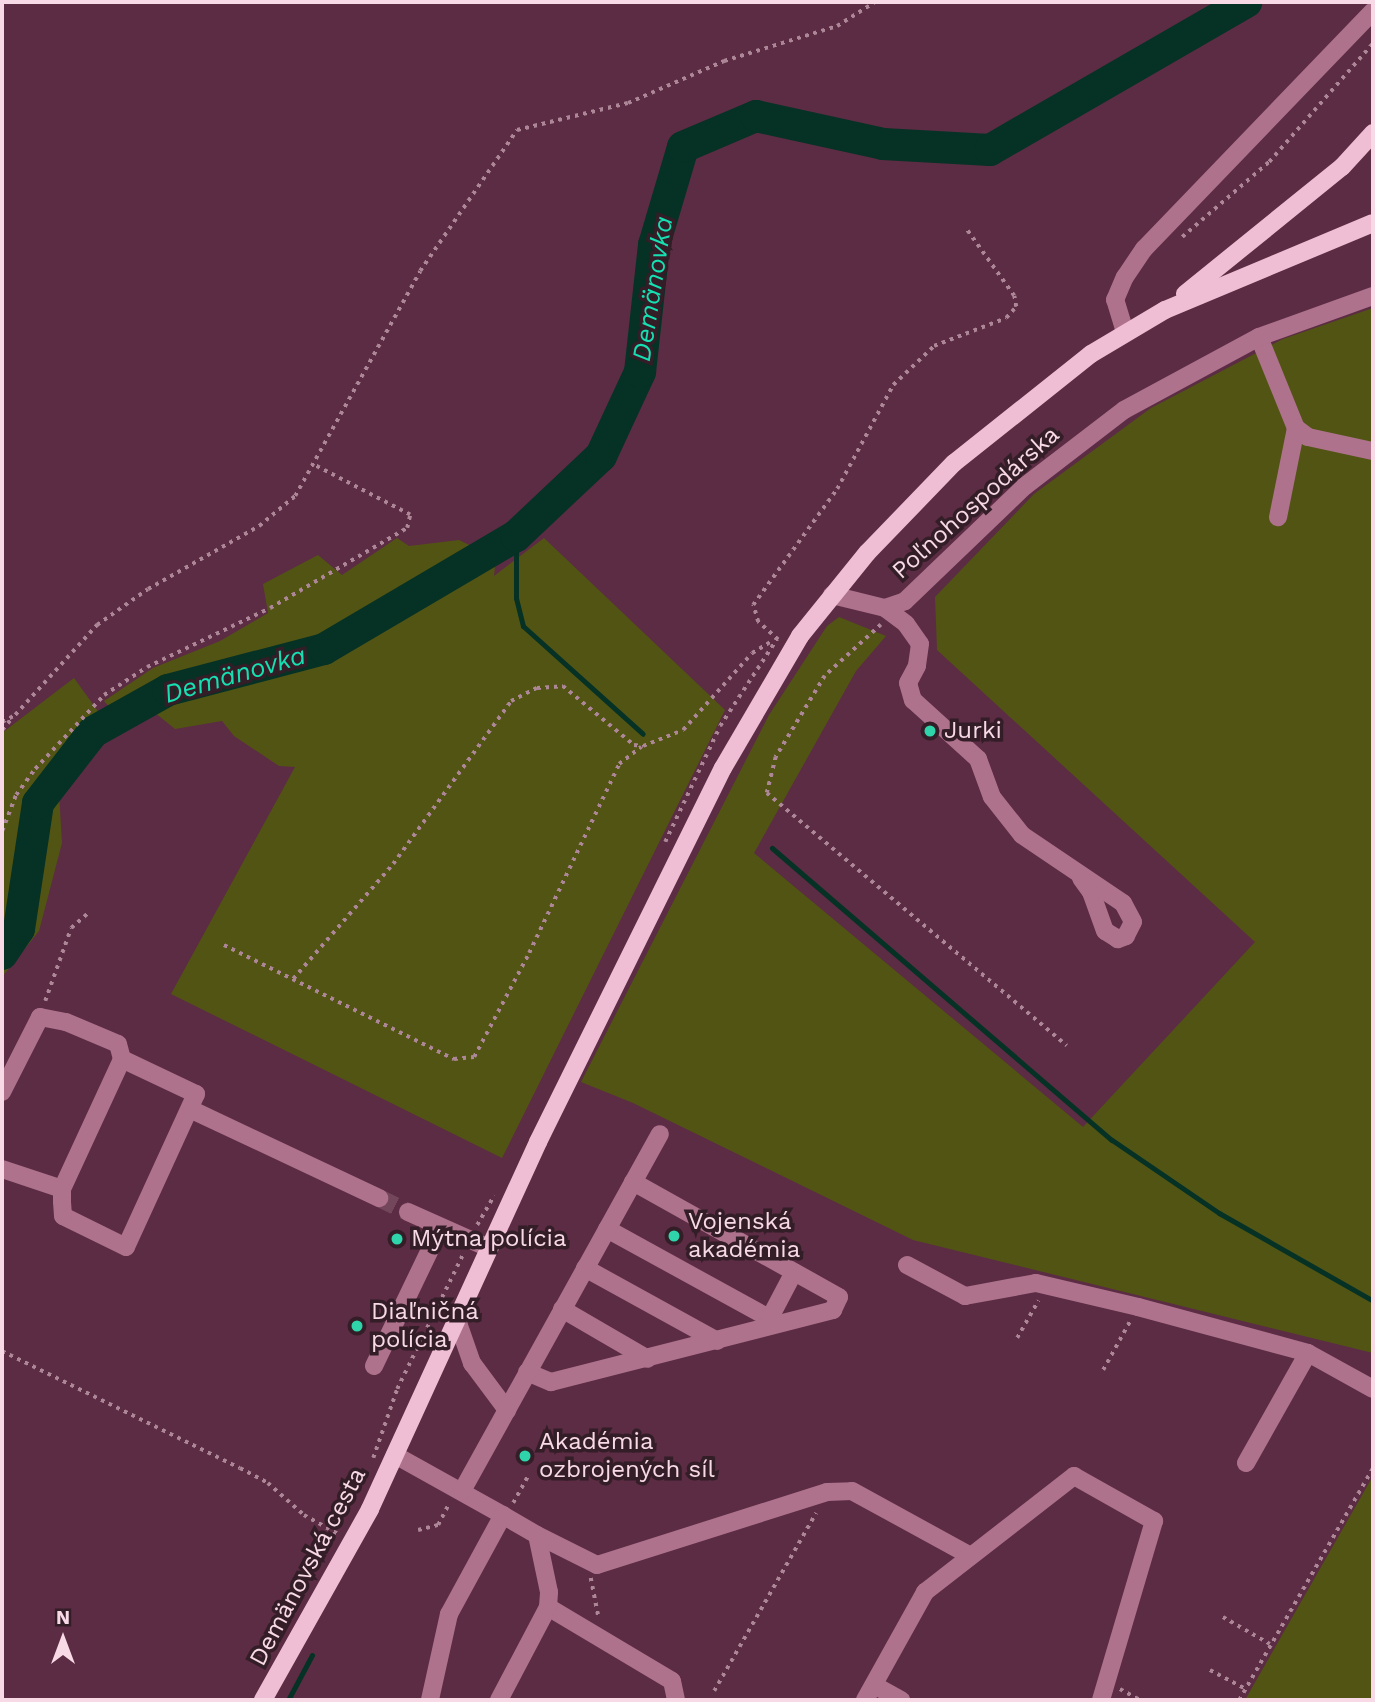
<!DOCTYPE html>
<html>
<head>
<meta charset="utf-8">
<style>
  body { margin:0 }
  #map { position:relative; width:1375px; height:1702px; overflow:hidden; background:#5b2c43; font-family:"Work Sans",sans-serif }
  div>[style] { position:absolute }
  .green>* { inset:0; background:#525414 }
  .stream>* { height:5px; margin:-2.5px; padding:0 2.5px; transform-origin:2.5px; border-radius:2.5px; background:#063125 }
  .river>* { height:32px; margin:-16px; padding:0 16px; transform-origin:16px; border-radius:16px; background:#063125 }
  .minor-tunnel>* { height:18px; margin-top:-9px; transform-origin:0; background:repeating-linear-gradient(90deg,#73465b 0 18px,transparent 0 27px) }
  .path>* { height:3.5px; margin-top:-1.75px; transform-origin:0; background:repeating-linear-gradient(90deg,#ad8798 0 3.5px,transparent 0 8.5px) }
  .minor>* { height:18px; margin:-9px; padding:0 9px; transform-origin:9px; border-radius:9px; background:#ae728d }
  .major>* { height:18px; margin:-9px; padding:0 9px; transform-origin:9px; border-radius:9px; background:#f0bed4 }
  .dots>* { width:19px; height:19px; translate:-50% -50%; box-sizing:border-box; border:4px solid #331d27; border-radius:50% }
  span { translate:-50% -50%; white-space:nowrap; text-align:center; line-height:1.15; -webkit-text-stroke:7px #331d27; paint-order:stroke }
  .street-label { font-size:24px; color:#f8dae6 }
  .poi-label { font-size:24px; color:#f8dae6 }
  .left { translate:0 -50%; text-align:left }
  .water-label { font-size:26px; color:#16e0b2; font-style:italic }
  .frame { position:absolute; inset:0; border:4px solid #f8dae6; pointer-events:none }
  .north { position:absolute; left:28px; top:1604px; width:70px; height:70px; -webkit-text-stroke:5px #331d27; paint-order:stroke; rotate:0deg; font-size:19px; font-weight:700; line-height:28px; text-align:center; color:#f8dae6 }
  .north::after { content:''; display:block; margin:auto; width:24px; height:32px; background:#f8dae6; clip-path:polygon(50% 0,100% 100%,50% 72%,0 100%) }
</style>
</head>
<body>
<div id="map">
  <div class="green">
    <i style="clip-path:polygon(1373px 308px,1373px 1353px,913px 1240px,633px 1103px,581px 1082px,769px 715px,827px 626px,839px 617px,886px 636px,856px 671px,754px 853px,1083px 1127px,1255px 942px,937px 650px,935px 597px,1034px 494px,1151px 408px,1283px 339px)"></i>
    <i style="clip-path:polygon(397px 538px,409px 546px,459px 540px,496px 558px,494px 576px,544px 538px,725px 710px,502px 1158px,171px 994px,295px 767px,279px 766px,234px 736px,222px 721px,175px 729px,138px 699px,111px 709px,104px 701px,153px 668px,220px 641px,268px 613px,263px 584px,318px 555px,342px 575px)"></i>
    <i style="clip-path:polygon(74px 678px,100px 714px,35px 792px,59px 793px,62px 843px,39px 931px,2px 977px,2px 733px)"></i>
    <i style="clip-path:polygon(1373px 1476px,1373px 1700px,1245px 1700px)"></i>
  </div>
  <div class="stream">
    <i style="left:516px;top:536px;width:62px;rotate:90deg"></i>
    <i style="left:516px;top:598px;width:29px;rotate:76deg"></i>
    <i style="left:523px;top:626px;width:161px;rotate:42deg"></i>
    <i style="left:772px;top:848px;width:448px;rotate:40.7deg"></i>
    <i style="left:1112px;top:1140px;width:130px;rotate:34.3deg"></i>
    <i style="left:1219px;top:1213px;width:177px;rotate:29.7deg"></i>
    <i style="left:288px;top:1700px;width:51px;rotate:-61.9deg"></i>
  </div>
  <div class="river">
    <i style="left:2px;top:954px;width:30px;rotate:-56deg"></i>
    <i style="left:19px;top:929px;width:127px;rotate:-81.4deg"></i>
    <i style="left:38px;top:803px;width:90px;rotate:-52.2deg"></i>
    <i style="left:93px;top:732px;width:86px;rotate:-29.2deg"></i>
    <i style="left:168px;top:690px;width:161px;rotate:-14.7deg"></i>
    <i style="left:324px;top:649px;width:223px;rotate:-30.5deg"></i>
    <i style="left:516px;top:536px;width:117px;rotate:-43.3deg"></i>
    <i style="left:601px;top:456px;width:93px;rotate:-65.1deg"></i>
    <i style="left:640px;top:372px;width:128px;rotate:-83.7deg"></i>
    <i style="left:654px;top:245px;width:102px;rotate:-73.5deg"></i>
    <i style="left:683px;top:147px;width:79px;rotate:-23deg"></i>
    <i style="left:756px;top:116px;width:130px;rotate:12.4deg"></i>
    <i style="left:883px;top:144px;width:107px;rotate:3.2deg"></i>
    <i style="left:990px;top:150px;width:296px;rotate:-30deg"></i>
  </div>
  <div class="minor-tunnel">
    <i style="left:379px;top:1198px;width:32px;rotate:26deg"></i>
  </div>
  <div class="path">
    <i style="left:1182px;top:237px;width:115px;rotate:-40.8deg"></i>
    <i style="left:1269px;top:162px;width:158px;rotate:-48.8deg"></i>
    <i style="left:881px;top:625px;width:76px;rotate:137.7deg"></i>
    <i style="left:825px;top:676px;width:95px;rotate:121.2deg"></i>
    <i style="left:776px;top:757px;width:37px;rotate:104deg"></i>
    <i style="left:767px;top:793px;width:392px;rotate:40.1deg"></i>
    <i style="left:778px;top:640px;width:27px;rotate:-138deg"></i>
    <i style="left:758px;top:622px;width:18px;rotate:-106deg"></i>
    <i style="left:753px;top:605px;width:143px;rotate:-54.1deg"></i>
    <i style="left:837px;top:489px;width:118px;rotate:-61.7deg"></i>
    <i style="left:893px;top:385px;width:57px;rotate:-43.6deg"></i>
    <i style="left:934px;top:346px;width:77px;rotate:-21.3deg"></i>
    <i style="left:1006px;top:318px;width:15px;rotate:-48deg"></i>
    <i style="left:1016px;top:307px;width:11px;rotate:-100deg"></i>
    <i style="left:1014px;top:296px;width:82px;rotate:-125.6deg"></i>
    <i style="left:2px;top:722px;width:15px;rotate:-28deg"></i>
    <i style="left:15px;top:715px;width:122px;rotate:-47.7deg"></i>
    <i style="left:97px;top:625px;width:62px;rotate:-35.2deg"></i>
    <i style="left:148px;top:589px;width:128px;rotate:-29.6deg"></i>
    <i style="left:259px;top:526px;width:47px;rotate:-39.8deg"></i>
    <i style="left:295px;top:496px;width:257px;rotate:-60.9deg"></i>
    <i style="left:420px;top:271px;width:171px;rotate:-55.5deg"></i>
    <i style="left:517px;top:130px;width:114px;rotate:-13.7deg"></i>
    <i style="left:628px;top:103px;width:105px;rotate:-23.6deg"></i>
    <i style="left:724px;top:61px;width:118px;rotate:-17.2deg"></i>
    <i style="left:837px;top:26px;width:45px;rotate:-32.3deg"></i>
    <i style="left:2px;top:730px;width:16px;rotate:-50deg"></i>
    <i style="left:2px;top:831px;width:39px;rotate:-69deg"></i>
    <i style="left:16px;top:795px;width:32px;rotate:-54deg"></i>
    <i style="left:35px;top:769px;width:101px;rotate:-47deg"></i>
    <i style="left:104px;top:695px;width:51px;rotate:-33.1deg"></i>
    <i style="left:147px;top:667px;width:136px;rotate:-25.6deg"></i>
    <i style="left:270px;top:608px;width:159px;rotate:-30.3deg"></i>
    <i style="left:407px;top:528px;width:13px;rotate:-77deg"></i>
    <i style="left:410px;top:515px;width:108px;rotate:-152.5deg"></i>
    <i style="left:665px;top:842px;width:128px;rotate:-64.6deg"></i>
    <i style="left:720px;top:726px;width:104px;rotate:-56.8deg"></i>
    <i style="left:224px;top:945px;width:257px;rotate:26.4deg"></i>
    <i style="left:454px;top:1059px;width:20px;rotate:-6deg"></i>
    <i style="left:474px;top:1057px;width:118px;rotate:-62.1deg"></i>
    <i style="left:529px;top:953px;width:209px;rotate:-64.5deg"></i>
    <i style="left:619px;top:764px;width:28px;rotate:-38deg"></i>
    <i style="left:293px;top:979px;width:152px;rotate:-49deg"></i>
    <i style="left:393px;top:864px;width:201px;rotate:-54.1deg"></i>
    <i style="left:511px;top:701px;width:29px;rotate:-27deg"></i>
    <i style="left:537px;top:688px;width:26px;rotate:-4deg"></i>
    <i style="left:563px;top:686px;width:92px;rotate:39.7deg"></i>
    <i style="left:634px;top:745px;width:9px;rotate:6deg"></i>
    <i style="left:643px;top:746px;width:43px;rotate:-21.8deg"></i>
    <i style="left:683px;top:730px;width:103px;rotate:-48.1deg"></i>
    <i style="left:752px;top:653px;width:23px;rotate:-31deg"></i>
    <i style="left:45px;top:1001px;width:77px;rotate:-70.4deg"></i>
    <i style="left:71px;top:928px;width:23px;rotate:-41deg"></i>
    <i style="left:477px;top:1225px;width:34px;rotate:-60deg"></i>
    <i style="left:1017px;top:1338px;width:43px;rotate:-60.4deg"></i>
    <i style="left:2px;top:1351px;width:265px;rotate:26.2deg"></i>
    <i style="left:240px;top:1468px;width:32px;rotate:28deg"></i>
    <i style="left:268px;top:1483px;width:48px;rotate:41.6deg"></i>
    <i style="left:304px;top:1515px;width:39px;rotate:29deg"></i>
    <i style="left:1103px;top:1370px;width:56px;rotate:-61.1deg"></i>
    <i style="left:373px;top:1458px;width:73px;rotate:-70.8deg"></i>
    <i style="left:397px;top:1389px;width:150px;rotate:-63.9deg"></i>
    <i style="left:513px;top:1503px;width:31px;rotate:-61deg"></i>
    <i style="left:418px;top:1530px;width:21px;rotate:-14deg"></i>
    <i style="left:438px;top:1525px;width:25px;rotate:-63deg"></i>
    <i style="left:591px;top:1578px;width:42px;rotate:79deg"></i>
    <i style="left:1223px;top:1617px;width:54px;rotate:29.9deg"></i>
    <i style="left:1210px;top:1670px;width:40px;rotate:28deg"></i>
    <i style="left:1120px;top:1689px;width:23px;rotate:29deg"></i>
    <i style="left:714px;top:1691px;width:205px;rotate:-60.2deg"></i>
    <i style="left:1239px;top:1700px;width:268px;rotate:-60deg"></i>
  </div>
  <div class="minor">
    <i style="left:1125px;top:332px;width:34px;rotate:-107deg"></i>
    <i style="left:1115px;top:300px;width:25px;rotate:-67deg"></i>
    <i style="left:1125px;top:277px;width:34px;rotate:-56deg"></i>
    <i style="left:1144px;top:249px;width:330px;rotate:-46.1deg"></i>
    <i style="left:1259px;top:337px;width:98px;rotate:67.9deg"></i>
    <i style="left:1296px;top:428px;width:91px;rotate:101.4deg"></i>
    <i style="left:1296px;top:428px;width:15px;rotate:37deg"></i>
    <i style="left:1308px;top:437px;width:66px;rotate:12.2deg"></i>
    <i style="left:832px;top:595px;width:55px;rotate:13.8deg"></i>
    <i style="left:885px;top:608px;width:21px;rotate:-19deg"></i>
    <i style="left:905px;top:601px;width:166px;rotate:-43.8deg"></i>
    <i style="left:1025px;top:486px;width:125px;rotate:-37.5deg"></i>
    <i style="left:1124px;top:410px;width:153px;rotate:-28.4deg"></i>
    <i style="left:1259px;top:337px;width:121px;rotate:-19.8deg"></i>
    <i style="left:885px;top:608px;width:26px;rotate:37deg"></i>
    <i style="left:906px;top:624px;width:24px;rotate:55deg"></i>
    <i style="left:920px;top:644px;width:22px;rotate:98deg"></i>
    <i style="left:917px;top:666px;width:19px;rotate:118deg"></i>
    <i style="left:908px;top:683px;width:18px;rotate:74deg"></i>
    <i style="left:913px;top:700px;width:88px;rotate:42.2deg"></i>
    <i style="left:978px;top:759px;width:40px;rotate:69.8deg"></i>
    <i style="left:992px;top:797px;width:48px;rotate:51.7deg"></i>
    <i style="left:1022px;top:835px;width:122px;rotate:34deg"></i>
    <i style="left:1123px;top:903px;width:21px;rotate:62deg"></i>
    <i style="left:1133px;top:922px;width:16px;rotate:117deg"></i>
    <i style="left:1126px;top:936px;width:9px;rotate:159deg"></i>
    <i style="left:1118px;top:939px;width:15px;rotate:-148deg"></i>
    <i style="left:1105px;top:931px;width:41px;rotate:-109.7deg"></i>
    <i style="left:1091px;top:892px;width:17px;rotate:-126deg"></i>
    <i style="left:122px;top:1059px;width:82px;rotate:25.3deg"></i>
    <i style="left:196px;top:1094px;width:168px;rotate:114.6deg"></i>
    <i style="left:126px;top:1247px;width:70px;rotate:-153.8deg"></i>
    <i style="left:63px;top:1216px;width:15px;rotate:-94deg"></i>
    <i style="left:62px;top:1201px;width:12px;rotate:-90deg"></i>
    <i style="left:62px;top:1189px;width:143px;rotate:-65.2deg"></i>
    <i style="left:2px;top:1092px;width:84px;rotate:-63.1deg"></i>
    <i style="left:40px;top:1017px;width:26px;rotate:11deg"></i>
    <i style="left:66px;top:1022px;width:56px;rotate:22.9deg"></i>
    <i style="left:118px;top:1044px;width:16px;rotate:75deg"></i>
    <i style="left:192px;top:1110px;width:207px;rotate:25.2deg"></i>
    <i style="left:2px;top:1169px;width:63px;rotate:18.4deg"></i>
    <i style="left:408px;top:1212px;width:89px;rotate:24deg"></i>
    <i style="left:607px;top:1229px;width:185px;rotate:28.8deg"></i>
    <i style="left:907px;top:1265px;width:66px;rotate:28.1deg"></i>
    <i style="left:965px;top:1296px;width:72px;rotate:-10.4deg"></i>
    <i style="left:1036px;top:1283px;width:105px;rotate:13.2deg"></i>
    <i style="left:1138px;top:1307px;width:176px;rotate:15.1deg"></i>
    <i style="left:1308px;top:1353px;width:74px;rotate:29deg"></i>
    <i style="left:585px;top:1268px;width:151px;rotate:28.9deg"></i>
    <i style="left:562px;top:1309px;width:99px;rotate:30.2deg"></i>
    <i style="left:457px;top:1320px;width:46px;rotate:70.8deg"></i>
    <i style="left:472px;top:1363px;width:59px;rotate:53.3deg"></i>
    <i style="left:765px;top:1327px;width:62px;rotate:-62.2deg"></i>
    <i style="left:374px;top:1366px;width:154px;rotate:-64.3deg"></i>
    <i style="left:527px;top:1372px;width:26px;rotate:23deg"></i>
    <i style="left:551px;top:1382px;width:291px;rotate:-14.3deg"></i>
    <i style="left:833px;top:1310px;width:14px;rotate:-65deg"></i>
    <i style="left:839px;top:1297px;width:236px;rotate:-150.8deg"></i>
    <i style="left:395px;top:1455px;width:124px;rotate:29.1deg"></i>
    <i style="left:503px;top:1515px;width:113px;rotate:118.6deg"></i>
    <i style="left:449px;top:1614px;width:88px;rotate:102.5deg"></i>
    <i style="left:1246px;top:1463px;width:126px;rotate:-60.6deg"></i>
    <i style="left:462px;top:1491px;width:408px;rotate:-61deg"></i>
    <i style="left:537px;top:1535px;width:67px;rotate:26.6deg"></i>
    <i style="left:597px;top:1565px;width:241px;rotate:-17.6deg"></i>
    <i style="left:827px;top:1492px;width:25px;rotate:-2deg"></i>
    <i style="left:852px;top:1491px;width:133px;rotate:28.7deg"></i>
    <i style="left:548px;top:1607px;width:144px;rotate:30.8deg"></i>
    <i style="left:672px;top:1681px;width:19px;rotate:78deg"></i>
    <i style="left:874px;top:1685px;width:31px;rotate:29deg"></i>
    <i style="left:499px;top:1700px;width:105px;rotate:-62.2deg"></i>
    <i style="left:548px;top:1607px;width:15px;rotate:-86deg"></i>
    <i style="left:549px;top:1592px;width:58px;rotate:-101.9deg"></i>
    <i style="left:537px;top:1535px;width:39px;rotate:-150deg"></i>
    <i style="left:865px;top:1700px;width:124px;rotate:-60.9deg"></i>
    <i style="left:925px;top:1592px;width:189px;rotate:-37.9deg"></i>
    <i style="left:1074px;top:1476px;width:92px;rotate:29.4deg"></i>
    <i style="left:1154px;top:1521px;width:187px;rotate:106.5deg"></i>
  </div>
  <div class="major">
    <i style="left:1185px;top:294px;width:202px;rotate:-39deg"></i>
    <i style="left:1342px;top:167px;width:46px;rotate:-47.6deg"></i>
    <i style="left:263px;top:1700px;width:219px;rotate:-60.7deg"></i>
    <i style="left:370px;top:1509px;width:404px;rotate:-65.4deg"></i>
    <i style="left:538px;top:1142px;width:417px;rotate:-63.7deg"></i>
    <i style="left:723px;top:768px;width:153px;rotate:-59.7deg"></i>
    <i style="left:800px;top:636px;width:107px;rotate:-51.1deg"></i>
    <i style="left:867px;top:553px;width:125px;rotate:-46deg"></i>
    <i style="left:954px;top:463px;width:175px;rotate:-38.5deg"></i>
    <i style="left:1091px;top:354px;width:86px;rotate:-30.7deg"></i>
    <i style="left:1165px;top:310px;width:225px;rotate:-22.7deg"></i>
  </div>
  <div class="dots">
    <i style="left:930px;top:731px;background:#2fd4aa"></i>
    <i style="left:674px;top:1236px;background:#2fd4aa"></i>
    <i style="left:397px;top:1239px;background:#2fd4aa"></i>
    <i style="left:357px;top:1326px;background:#2fd4aa"></i>
    <i style="left:525px;top:1456px;background:#2fd4aa"></i>
  </div>
  <div class="street-label">
    <span style="left:976px;top:503px;rotate:-42deg">Poľnohospodárska</span>
    <span style="left:308px;top:1567px;rotate:-62deg">Demänovská cesta</span>
  </div>
  <div class="poi-label">
    <span class="left" style="left:944px;top:731px">Jurki</span>
    <span class="left" style="left:688px;top:1236px">Vojenská<br>akadémia</span>
    <span class="left" style="left:411px;top:1239px">Mýtna polícia</span>
    <span class="left" style="left:371px;top:1326px">Diaľničná<br>polícia</span>
    <span class="left" style="left:539px;top:1456px">Akadémia<br>ozbrojených síl</span>
  </div>
  <div class="water-label">
    <span style="left:653px;top:289px;rotate:-81deg">Demänovka</span>
    <span style="left:235px;top:675px;rotate:-16deg">Demänovka</span>
  </div>
  <div class="frame"></div>
  <div class="north">N</div>
</div>
</body>
</html>
